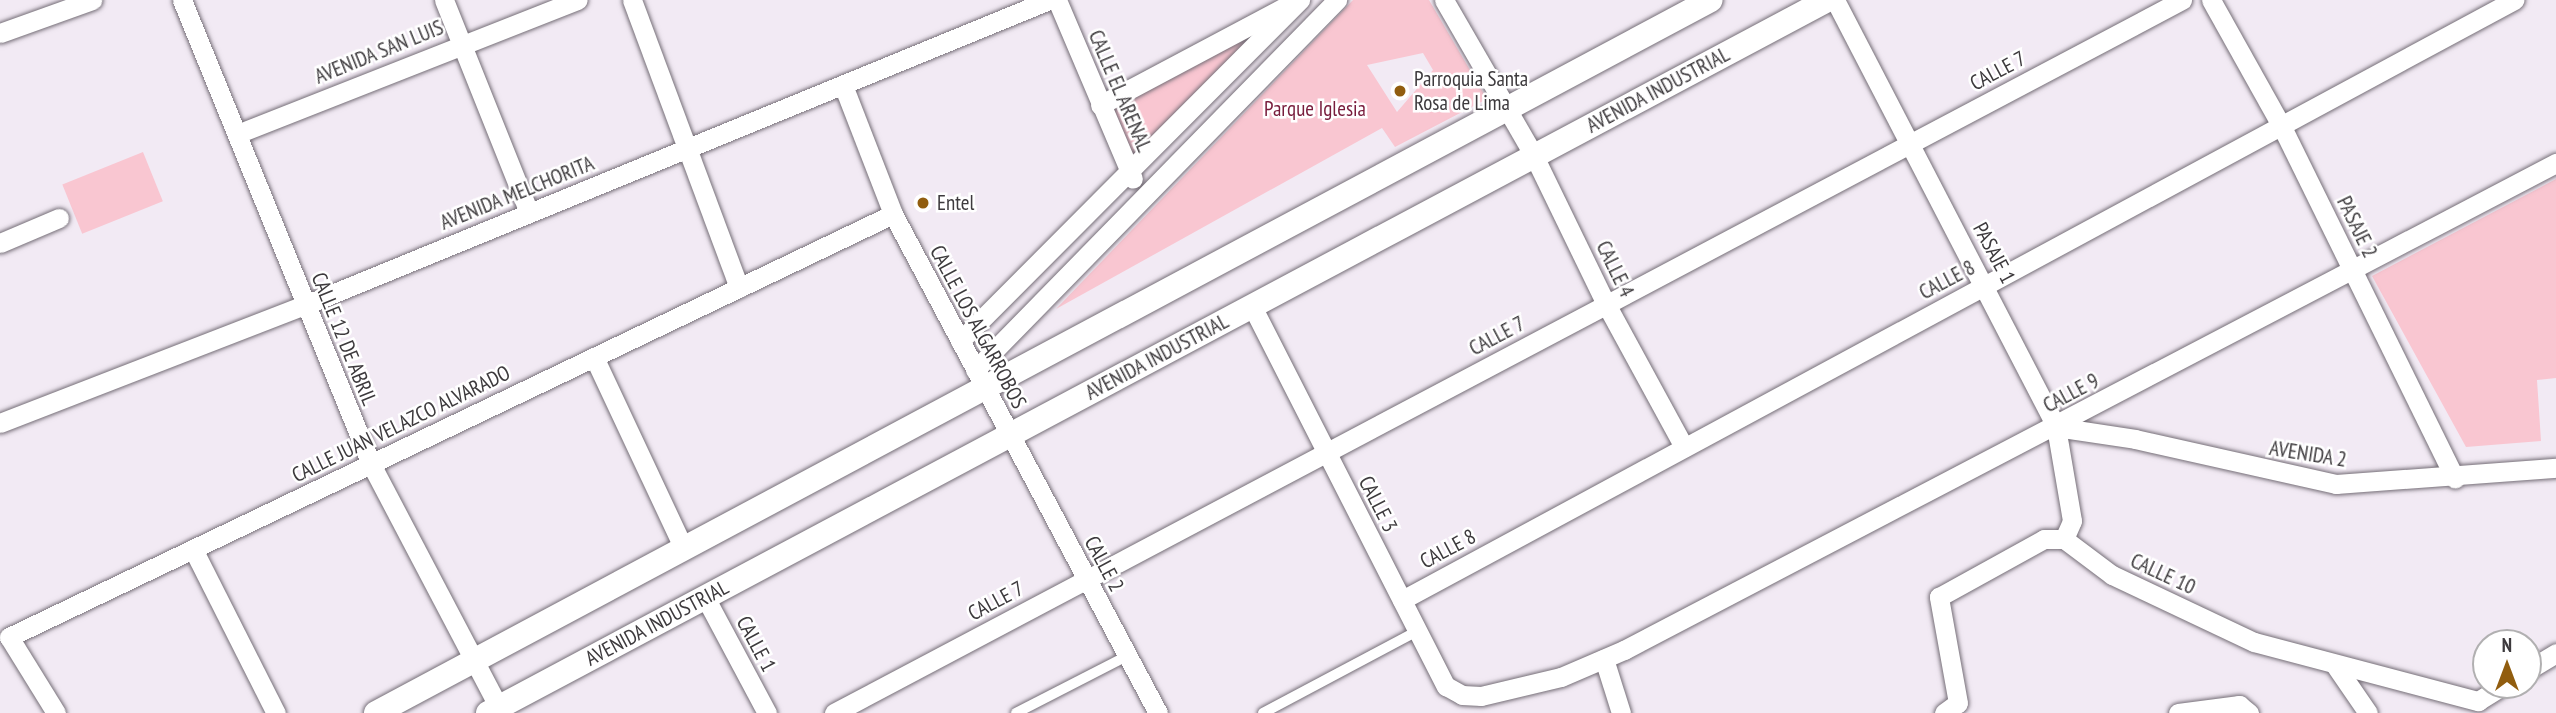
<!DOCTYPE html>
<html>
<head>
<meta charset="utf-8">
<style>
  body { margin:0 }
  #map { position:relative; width:2556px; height:713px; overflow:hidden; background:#f2eaf4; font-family:"PT Sans Narrow",sans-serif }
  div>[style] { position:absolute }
  .green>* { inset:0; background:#f9c6d1; transform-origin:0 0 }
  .roads { filter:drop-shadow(0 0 2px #756e77) drop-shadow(0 0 2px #756e77) }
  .service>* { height:10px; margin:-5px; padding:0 5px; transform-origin:5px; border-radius:5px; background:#fff }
  .minor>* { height:19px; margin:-9.5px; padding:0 9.5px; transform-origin:9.5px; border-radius:9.5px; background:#fff }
  .tertiary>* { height:24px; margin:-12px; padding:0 12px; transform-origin:12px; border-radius:12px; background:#fff }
  .dots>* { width:19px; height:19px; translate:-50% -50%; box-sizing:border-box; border:4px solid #fff; border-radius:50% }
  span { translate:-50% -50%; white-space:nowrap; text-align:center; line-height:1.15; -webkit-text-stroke:5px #fff; paint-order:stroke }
  .street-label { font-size:21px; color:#3d3a3d }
  .poi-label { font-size:21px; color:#3d3a3d }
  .left { translate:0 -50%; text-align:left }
  .park-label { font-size:21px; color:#781c3c }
  .north { position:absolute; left:2472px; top:629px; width:70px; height:70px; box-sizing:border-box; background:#fff; border:2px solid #b1b0b1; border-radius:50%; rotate:0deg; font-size:19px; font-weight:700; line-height:28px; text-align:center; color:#3d3a3d }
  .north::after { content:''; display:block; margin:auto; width:24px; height:32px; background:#915d0f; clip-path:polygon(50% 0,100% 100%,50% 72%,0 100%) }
</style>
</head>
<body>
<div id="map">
  <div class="green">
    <i style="clip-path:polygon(evenodd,1353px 0,1429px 0,1487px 99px,1395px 147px,1382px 128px,1056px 309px,1353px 0,1423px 53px,1433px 70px,1397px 112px,1367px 65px,1423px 53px)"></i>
    <i style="clip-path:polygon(1275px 18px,1131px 161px,1107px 113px)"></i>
    <i style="left:143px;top:152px;width:53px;height:87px;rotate:68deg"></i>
    <i style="clip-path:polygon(2556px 179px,2556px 378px,2537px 380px,2541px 441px,2466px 447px,2372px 276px)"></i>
  </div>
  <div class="roads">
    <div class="service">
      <i style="left:1016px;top:713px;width:125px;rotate:-27.2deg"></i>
      <i style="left:1263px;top:713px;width:174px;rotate:-28deg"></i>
    </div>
    <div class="minor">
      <i style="left:182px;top:0;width:501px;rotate:67.84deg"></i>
      <i style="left:371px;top:464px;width:281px;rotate:62.3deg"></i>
      <i style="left:444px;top:0;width:228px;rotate:68.2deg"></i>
      <i style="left:632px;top:0;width:307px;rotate:69.6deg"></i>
      <i style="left:1057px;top:0;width:194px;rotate:67deg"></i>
      <i style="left:1444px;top:0;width:180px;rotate:60deg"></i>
      <i style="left:1534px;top:156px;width:165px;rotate:64.1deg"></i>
      <i style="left:1606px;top:304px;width:163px;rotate:61.4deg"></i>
      <i style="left:1835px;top:0;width:481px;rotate:62.6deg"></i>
      <i style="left:2056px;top:427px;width:95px;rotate:80.3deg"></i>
      <i style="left:2072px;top:521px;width:20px;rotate:114deg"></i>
      <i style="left:2211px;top:0;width:143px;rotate:60.8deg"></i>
      <i style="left:2281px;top:125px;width:394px;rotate:63.8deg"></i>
      <i style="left:0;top:33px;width:98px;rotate:-19.7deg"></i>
      <i style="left:843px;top:85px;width:138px;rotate:68.8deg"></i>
      <i style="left:893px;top:214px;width:565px;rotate:62.03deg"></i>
      <i style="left:1100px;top:105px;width:208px;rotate:-28deg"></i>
      <i style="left:237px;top:134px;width:366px;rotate:-21.5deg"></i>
      <i style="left:0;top:243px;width:64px;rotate:-23deg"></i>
      <i style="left:1252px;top:306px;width:427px;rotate:63deg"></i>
      <i style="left:1446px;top:686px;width:18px;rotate:29deg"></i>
      <i style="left:1462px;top:695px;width:19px;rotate:3deg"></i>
      <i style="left:1481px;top:696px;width:82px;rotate:-13.4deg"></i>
      <i style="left:1561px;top:677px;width:69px;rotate:-23.2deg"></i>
      <i style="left:1624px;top:650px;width:1052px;rotate:-27.59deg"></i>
      <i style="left:960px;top:341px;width:482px;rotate:-45.1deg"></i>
      <i style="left:594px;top:357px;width:212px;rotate:64.9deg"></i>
      <i style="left:975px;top:370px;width:518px;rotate:-45.63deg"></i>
      <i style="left:0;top:423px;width:327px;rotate:-21.2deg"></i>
      <i style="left:305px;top:305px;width:804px;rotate:-22.29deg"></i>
      <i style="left:2056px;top:427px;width:80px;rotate:8.6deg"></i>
      <i style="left:2135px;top:439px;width:206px;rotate:12.6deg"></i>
      <i style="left:2336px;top:484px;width:221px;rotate:-4.2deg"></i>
      <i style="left:193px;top:549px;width:184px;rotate:63.2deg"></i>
      <i style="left:705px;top:597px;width:132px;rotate:61.9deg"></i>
      <i style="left:1402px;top:600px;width:1264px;rotate:-28.35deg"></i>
      <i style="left:1604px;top:659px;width:57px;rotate:72.5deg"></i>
      <i style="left:2335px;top:665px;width:58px;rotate:55.5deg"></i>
      <i style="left:2528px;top:670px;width:33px;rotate:-31deg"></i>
      <i style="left:56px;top:713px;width:89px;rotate:-121.7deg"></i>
      <i style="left:9px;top:637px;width:980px;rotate:-25.57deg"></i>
      <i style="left:834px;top:713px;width:1525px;rotate:-27.88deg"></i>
      <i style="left:1944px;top:713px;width:17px;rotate:-36deg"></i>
      <i style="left:1958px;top:703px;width:108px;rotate:-100.2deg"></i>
      <i style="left:1939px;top:597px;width:120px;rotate:-28.9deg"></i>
      <i style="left:2044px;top:539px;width:20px"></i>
      <i style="left:2064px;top:539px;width:60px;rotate:36.9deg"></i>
      <i style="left:2112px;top:575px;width:157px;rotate:25.3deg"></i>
      <i style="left:2254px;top:642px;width:232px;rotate:14.8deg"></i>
      <i style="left:2478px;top:701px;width:31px;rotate:-32deg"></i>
      <i style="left:2178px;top:713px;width:62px;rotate:-7.5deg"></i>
      <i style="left:2239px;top:705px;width:13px;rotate:39deg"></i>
    </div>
    <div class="tertiary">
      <i style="left:376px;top:713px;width:1513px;rotate:-28.11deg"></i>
      <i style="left:488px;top:713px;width:1517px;rotate:-28.03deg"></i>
    </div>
  </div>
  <div class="dots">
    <i style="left:1400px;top:91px;background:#915d0f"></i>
    <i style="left:923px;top:203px;background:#915d0f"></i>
  </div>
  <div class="street-label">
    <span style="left:379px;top:52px;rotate:-22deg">AVENIDA SAN LUIS</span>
    <span style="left:1998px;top:71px;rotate:-28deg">CALLE 7</span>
    <span style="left:1658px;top:90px;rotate:-28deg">AVENIDA INDUSTRIAL</span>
    <span style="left:1120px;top:91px;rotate:67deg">CALLE EL ARENAL</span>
    <span style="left:517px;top:193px;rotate:-22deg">AVENIDA MELCHORITA</span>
    <span style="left:2357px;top:227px;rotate:64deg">PASAJE 2</span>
    <span style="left:1994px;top:253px;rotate:62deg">PASAJE 1</span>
    <span style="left:1615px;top:269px;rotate:64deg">CALLE 4</span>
    <span style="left:1947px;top:280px;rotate:-28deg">CALLE 8</span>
    <span style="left:978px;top:327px;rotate:62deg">CALLE LOS ALGARROBOS</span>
    <span style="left:1497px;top:336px;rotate:-28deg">CALLE 7</span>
    <span style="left:344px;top:339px;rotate:68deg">CALLE 12 DE ABRIL</span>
    <span style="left:1157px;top:357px;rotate:-28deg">AVENIDA INDUSTRIAL</span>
    <span style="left:2071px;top:393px;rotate:-28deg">CALLE 9</span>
    <span style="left:401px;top:424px;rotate:-26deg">CALLE JUAN VELAZCO ALVARADO</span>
    <span style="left:2308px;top:454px;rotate:9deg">AVENIDA 2</span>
    <span style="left:1378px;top:504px;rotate:63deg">CALLE 3</span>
    <span style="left:1448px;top:549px;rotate:-28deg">CALLE 8</span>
    <span style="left:1104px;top:564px;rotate:62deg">CALLE 2</span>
    <span style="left:2163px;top:574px;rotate:25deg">CALLE 10</span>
    <span style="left:996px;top:601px;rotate:-28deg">CALLE 7</span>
    <span style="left:657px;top:623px;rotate:-28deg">AVENIDA INDUSTRIAL</span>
    <span style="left:756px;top:644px;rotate:62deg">CALLE 1</span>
  </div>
  <div class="poi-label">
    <span class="left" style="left:1414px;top:91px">Parroquia Santa<br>Rosa de Lima</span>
    <span class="left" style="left:937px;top:203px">Entel</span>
  </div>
  <div class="park-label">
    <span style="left:1315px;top:109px">Parque Iglesia</span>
  </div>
  <div class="north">N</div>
</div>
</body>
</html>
